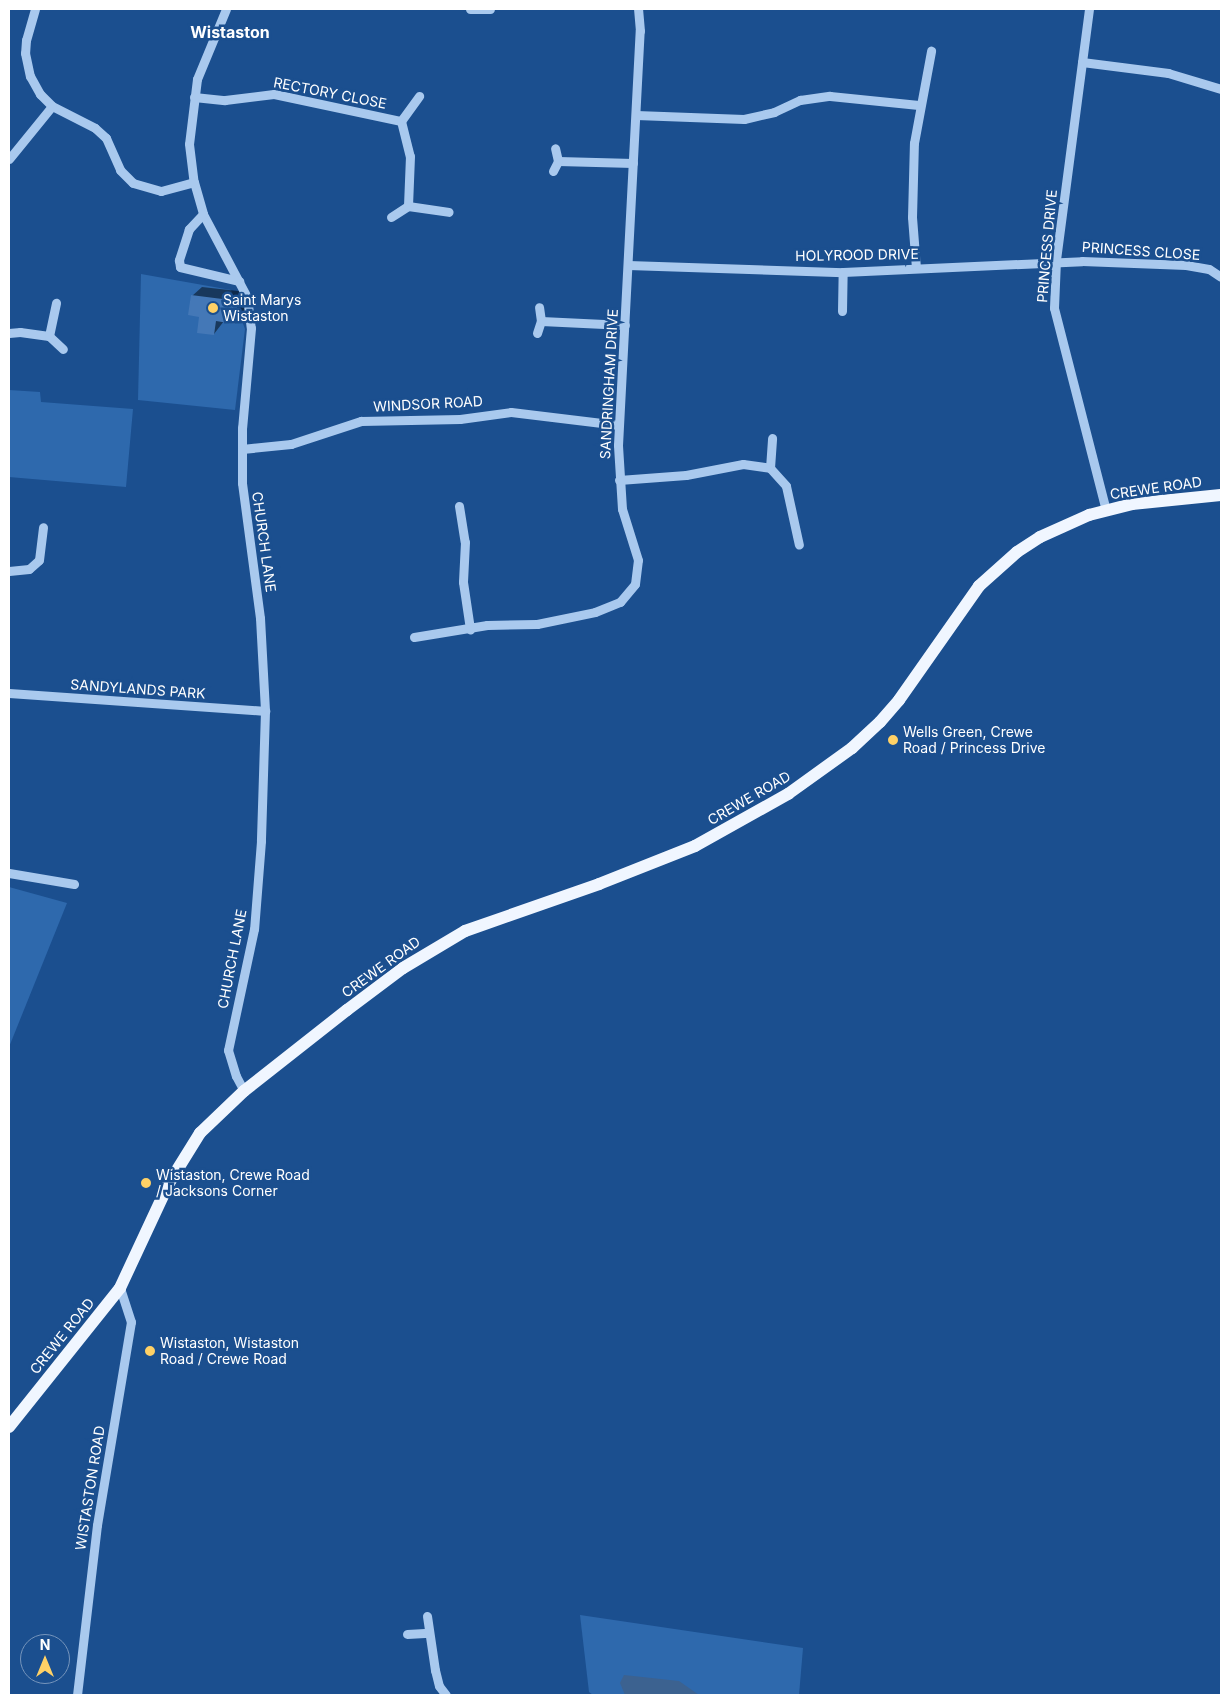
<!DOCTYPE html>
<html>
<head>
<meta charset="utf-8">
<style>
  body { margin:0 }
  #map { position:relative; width:1230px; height:1704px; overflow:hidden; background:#1b4f8f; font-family:Inter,sans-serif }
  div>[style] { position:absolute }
  .green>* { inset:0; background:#2e69ad }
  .water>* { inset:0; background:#3c6290 }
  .shadow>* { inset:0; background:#0007 }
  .building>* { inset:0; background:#4478b7 }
  .minor>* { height:9px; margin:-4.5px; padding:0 4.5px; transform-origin:4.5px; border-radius:4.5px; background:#a9c9ee }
  .major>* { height:12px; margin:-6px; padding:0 6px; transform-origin:6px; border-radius:6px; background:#f0f6ff }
  .dots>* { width:14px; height:14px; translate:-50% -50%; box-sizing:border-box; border:2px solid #1b4f8f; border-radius:50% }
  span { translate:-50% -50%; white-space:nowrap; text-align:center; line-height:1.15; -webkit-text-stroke:5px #1b4f8f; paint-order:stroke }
  .street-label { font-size:14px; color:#fff }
  .poi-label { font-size:14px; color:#fff }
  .left { translate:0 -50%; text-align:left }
  .quarter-label { font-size:16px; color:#fff; font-weight:700 }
  .frame { position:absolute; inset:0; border:10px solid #fff; pointer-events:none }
  .north { position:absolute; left:20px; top:1634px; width:50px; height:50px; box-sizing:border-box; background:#1b4f8f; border:1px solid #7695bc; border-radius:50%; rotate:0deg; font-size:14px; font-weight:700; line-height:20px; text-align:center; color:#fff }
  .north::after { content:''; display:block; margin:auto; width:18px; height:22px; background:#ffd166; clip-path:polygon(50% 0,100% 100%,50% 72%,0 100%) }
</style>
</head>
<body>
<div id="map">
  <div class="green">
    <i style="clip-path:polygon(141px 274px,231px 290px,245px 329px,235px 410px,138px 400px)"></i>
    <i style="clip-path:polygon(9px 390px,40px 392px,41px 402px,133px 409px,126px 487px,9px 477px)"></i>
    <i style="clip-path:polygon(9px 887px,67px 903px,9px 1047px)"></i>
    <i style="clip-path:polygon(580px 1615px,803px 1648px,799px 1695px,593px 1695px,589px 1692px)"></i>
  </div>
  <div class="water">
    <i style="clip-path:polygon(624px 1675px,679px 1681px,699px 1695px,625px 1695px,620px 1683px)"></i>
  </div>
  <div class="shadow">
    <i style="clip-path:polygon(202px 287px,247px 292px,245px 313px,235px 322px,224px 321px,214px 334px,192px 296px)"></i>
  </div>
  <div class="building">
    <i style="clip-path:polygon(191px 295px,238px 301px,235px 324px,216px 321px,214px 335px,197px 333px,199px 317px,188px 315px)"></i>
  </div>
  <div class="minor">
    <i style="left:35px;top:9px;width:32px;rotate:106deg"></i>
    <i style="left:26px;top:40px;width:13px;rotate:94deg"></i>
    <i style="left:25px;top:53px;width:24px;rotate:78deg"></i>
    <i style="left:30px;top:76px;width:21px;rotate:61deg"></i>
    <i style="left:40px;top:94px;width:17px;rotate:45deg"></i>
    <i style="left:52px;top:106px;width:48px;rotate:27.1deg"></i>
    <i style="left:95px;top:128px;width:15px;rotate:42deg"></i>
    <i style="left:106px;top:138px;width:35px;rotate:66deg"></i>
    <i style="left:120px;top:170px;width:18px;rotate:45deg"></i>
    <i style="left:133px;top:183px;width:29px;rotate:16deg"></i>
    <i style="left:161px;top:191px;width:34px;rotate:-15deg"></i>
    <i style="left:226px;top:9px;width:76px;rotate:112.5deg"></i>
    <i style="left:197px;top:79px;width:65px;rotate:97deg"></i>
    <i style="left:189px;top:144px;width:38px;rotate:83deg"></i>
    <i style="left:194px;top:182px;width:33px;rotate:74deg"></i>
    <i style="left:203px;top:214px;width:94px;rotate:62.1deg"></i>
    <i style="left:247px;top:297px;width:31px;rotate:83deg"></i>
    <i style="left:251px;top:328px;width:100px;rotate:95.1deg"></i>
    <i style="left:242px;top:428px;width:55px;rotate:90deg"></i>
    <i style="left:242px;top:483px;width:136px;rotate:82.4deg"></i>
    <i style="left:260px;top:618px;width:93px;rotate:86.9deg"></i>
    <i style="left:265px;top:711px;width:130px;rotate:91.8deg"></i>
    <i style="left:261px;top:841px;width:88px;rotate:94.5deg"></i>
    <i style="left:254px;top:929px;width:124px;rotate:102.1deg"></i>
    <i style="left:228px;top:1050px;width:27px;rotate:73deg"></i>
    <i style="left:236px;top:1076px;width:17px;rotate:62deg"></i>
    <i style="left:470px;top:9px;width:20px"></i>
    <i style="left:1089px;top:9px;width:253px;rotate:97.5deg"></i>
    <i style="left:1056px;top:260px;width:48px;rotate:92.4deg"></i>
    <i style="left:1054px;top:308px;width:209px;rotate:75.6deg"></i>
    <i style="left:1082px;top:62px;width:87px;rotate:7.3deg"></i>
    <i style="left:1168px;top:73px;width:55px;rotate:16.8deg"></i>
    <i style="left:194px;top:97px;width:31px;rotate:6deg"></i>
    <i style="left:225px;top:100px;width:49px;rotate:-7deg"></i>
    <i style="left:274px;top:94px;width:130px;rotate:12deg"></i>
    <i style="left:401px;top:121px;width:36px;rotate:76deg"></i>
    <i style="left:410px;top:156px;width:50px;rotate:92.3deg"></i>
    <i style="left:408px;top:206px;width:41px;rotate:8.3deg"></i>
    <i style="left:636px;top:115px;width:108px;rotate:2.1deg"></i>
    <i style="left:744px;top:119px;width:31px;rotate:-13deg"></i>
    <i style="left:774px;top:112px;width:29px;rotate:-25deg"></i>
    <i style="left:800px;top:100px;width:30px;rotate:-8deg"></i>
    <i style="left:830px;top:96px;width:89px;rotate:5.8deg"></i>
    <i style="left:401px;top:121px;width:31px;rotate:-54deg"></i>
    <i style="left:9px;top:159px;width:68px;rotate:-50.9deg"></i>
    <i style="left:558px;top:161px;width:75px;rotate:1.5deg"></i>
    <i style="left:553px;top:171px;width:11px;rotate:-63deg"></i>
    <i style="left:558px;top:161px;width:13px;rotate:-103deg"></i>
    <i style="left:203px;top:214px;width:21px;rotate:133deg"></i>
    <i style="left:189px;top:229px;width:33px;rotate:108deg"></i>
    <i style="left:179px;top:260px;width:7px;rotate:82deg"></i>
    <i style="left:180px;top:267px;width:61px;rotate:13.3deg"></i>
    <i style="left:391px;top:217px;width:20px;rotate:-33deg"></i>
    <i style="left:628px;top:265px;width:215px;rotate:1.9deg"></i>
    <i style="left:843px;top:272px;width:239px;rotate:-2.6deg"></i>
    <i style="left:1082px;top:261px;width:104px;rotate:2.2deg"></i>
    <i style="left:1186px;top:265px;width:23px;rotate:10deg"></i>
    <i style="left:1209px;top:269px;width:14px;rotate:34deg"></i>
    <i style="left:916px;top:268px;width:51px;rotate:-94.5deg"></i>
    <i style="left:912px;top:217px;width:74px;rotate:-88.5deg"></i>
    <i style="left:914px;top:143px;width:94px;rotate:-79.5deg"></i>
    <i style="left:842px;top:311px;width:39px;rotate:-89deg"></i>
    <i style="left:541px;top:321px;width:84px;rotate:2.7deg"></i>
    <i style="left:9px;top:333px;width:11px;rotate:-5deg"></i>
    <i style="left:20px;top:332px;width:29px;rotate:8deg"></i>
    <i style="left:49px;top:336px;width:19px;rotate:43deg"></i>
    <i style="left:537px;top:333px;width:13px;rotate:-72deg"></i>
    <i style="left:541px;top:321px;width:14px;rotate:-98deg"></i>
    <i style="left:49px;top:336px;width:34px;rotate:-78deg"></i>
    <i style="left:242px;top:449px;width:49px;rotate:-5.8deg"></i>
    <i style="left:291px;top:444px;width:74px;rotate:-18.2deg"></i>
    <i style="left:361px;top:421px;width:99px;rotate:-1.2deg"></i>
    <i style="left:460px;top:419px;width:51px;rotate:-7.8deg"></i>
    <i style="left:511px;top:412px;width:108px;rotate:6.9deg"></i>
    <i style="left:770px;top:468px;width:30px;rotate:-86deg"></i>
    <i style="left:619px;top:480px;width:67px;rotate:-4.3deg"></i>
    <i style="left:686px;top:475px;width:58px;rotate:-10.9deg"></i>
    <i style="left:743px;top:464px;width:27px;rotate:8deg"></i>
    <i style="left:770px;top:468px;width:24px;rotate:48deg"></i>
    <i style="left:786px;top:486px;width:60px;rotate:77.6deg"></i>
    <i style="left:459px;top:506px;width:36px;rotate:81deg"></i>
    <i style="left:465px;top:542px;width:40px;rotate:92.9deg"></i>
    <i style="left:463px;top:582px;width:48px;rotate:81.5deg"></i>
    <i style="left:9px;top:571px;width:20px;rotate:-6deg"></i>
    <i style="left:29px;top:569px;width:13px;rotate:-42deg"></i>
    <i style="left:39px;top:560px;width:33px;rotate:-83deg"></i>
    <i style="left:414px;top:637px;width:74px;rotate:-9.3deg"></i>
    <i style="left:487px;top:625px;width:50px;rotate:-1.1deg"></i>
    <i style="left:537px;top:624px;width:59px;rotate:-11.7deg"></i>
    <i style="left:595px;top:612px;width:27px;rotate:-22deg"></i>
    <i style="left:620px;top:602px;width:23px;rotate:-50deg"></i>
    <i style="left:635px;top:584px;width:24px;rotate:-83deg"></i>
    <i style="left:638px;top:560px;width:53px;rotate:-107.4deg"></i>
    <i style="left:622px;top:509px;width:64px;rotate:-93.6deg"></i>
    <i style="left:618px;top:445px;width:415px;rotate:-87deg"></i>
    <i style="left:640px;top:31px;width:22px;rotate:-95deg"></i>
    <i style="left:9px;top:693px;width:257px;rotate:4deg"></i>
    <i style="left:9px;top:873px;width:66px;rotate:9.6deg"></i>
    <i style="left:427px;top:1616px;width:55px;rotate:81.6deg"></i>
    <i style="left:435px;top:1670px;width:16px;rotate:76deg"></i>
    <i style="left:439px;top:1686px;width:11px;rotate:52deg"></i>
    <i style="left:407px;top:1634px;width:22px;rotate:-3deg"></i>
    <i style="left:77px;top:1695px;width:171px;rotate:-83.3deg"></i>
    <i style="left:97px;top:1525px;width:206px;rotate:-80.5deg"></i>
    <i style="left:131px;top:1322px;width:36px;rotate:-108deg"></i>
  </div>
  <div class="major">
    <i style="left:9px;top:1427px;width:178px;rotate:-51.4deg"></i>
    <i style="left:120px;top:1288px;width:116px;rotate:-65deg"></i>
    <i style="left:169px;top:1183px;width:59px;rotate:-58.2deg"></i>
    <i style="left:200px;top:1133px;width:61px;rotate:-43.7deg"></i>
    <i style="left:244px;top:1091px;width:131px;rotate:-38.2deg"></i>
    <i style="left:347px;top:1010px;width:70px;rotate:-36.9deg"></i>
    <i style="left:403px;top:968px;width:72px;rotate:-30.8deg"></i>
    <i style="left:465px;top:931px;width:142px;rotate:-19.3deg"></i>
    <i style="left:599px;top:884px;width:103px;rotate:-21.6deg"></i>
    <i style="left:695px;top:846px;width:107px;rotate:-29.2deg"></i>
    <i style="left:788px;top:794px;width:79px;rotate:-35.7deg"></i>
    <i style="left:852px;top:748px;width:38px;rotate:-43deg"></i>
    <i style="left:880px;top:722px;width:29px;rotate:-49deg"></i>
    <i style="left:899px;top:700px;width:139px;rotate:-54.9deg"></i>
    <i style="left:979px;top:586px;width:51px;rotate:-41.8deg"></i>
    <i style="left:1017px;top:552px;width:27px;rotate:-33deg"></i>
    <i style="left:1040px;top:537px;width:54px;rotate:-24.2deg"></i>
    <i style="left:1089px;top:515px;width:44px;rotate:-14.3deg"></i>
    <i style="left:1132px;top:504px;width:89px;rotate:-5.8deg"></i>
  </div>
  <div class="dots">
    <i style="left:213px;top:308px;background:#ffd166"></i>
    <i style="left:893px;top:740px;background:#ffd166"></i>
    <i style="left:146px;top:1183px;background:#ffd166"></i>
    <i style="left:150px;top:1351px;background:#ffd166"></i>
  </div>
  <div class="street-label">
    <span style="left:330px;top:93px;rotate:11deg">RECTORY CLOSE</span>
    <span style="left:1047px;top:246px;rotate:-85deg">PRINCESS DRIVE</span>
    <span style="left:1141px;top:251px;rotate:4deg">PRINCESS CLOSE</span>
    <span style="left:857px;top:255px;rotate:-1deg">HOLYROOD DRIVE</span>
    <span style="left:609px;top:384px;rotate:-87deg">SANDRINGHAM DRIVE</span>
    <span style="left:428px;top:404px;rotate:-3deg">WINDSOR ROAD</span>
    <span style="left:1156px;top:488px;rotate:-8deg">CREWE ROAD</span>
    <span style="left:264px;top:542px;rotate:82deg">CHURCH LANE</span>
    <span style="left:138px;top:689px;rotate:4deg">SANDYLANDS PARK</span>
    <span style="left:749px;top:798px;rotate:-30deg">CREWE ROAD</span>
    <span style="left:232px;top:959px;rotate:-79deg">CHURCH LANE</span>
    <span style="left:381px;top:967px;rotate:-36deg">CREWE ROAD</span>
    <span style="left:62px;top:1336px;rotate:-51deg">CREWE ROAD</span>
    <span style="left:90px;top:1488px;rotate:-81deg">WISTASTON ROAD</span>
  </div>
  <div class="poi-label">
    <span class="left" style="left:223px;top:308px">Saint Marys<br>Wistaston</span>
    <span class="left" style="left:903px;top:740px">Wells Green, Crewe<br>Road / Princess Drive</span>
    <span class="left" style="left:156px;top:1183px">Wistaston, Crewe Road<br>/ Jacksons Corner</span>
    <span class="left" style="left:160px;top:1351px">Wistaston, Wistaston<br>Road / Crewe Road</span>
  </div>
  <div class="quarter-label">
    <span style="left:230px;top:32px">Wistaston</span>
  </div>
  <div class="frame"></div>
  <div class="north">N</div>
</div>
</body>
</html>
